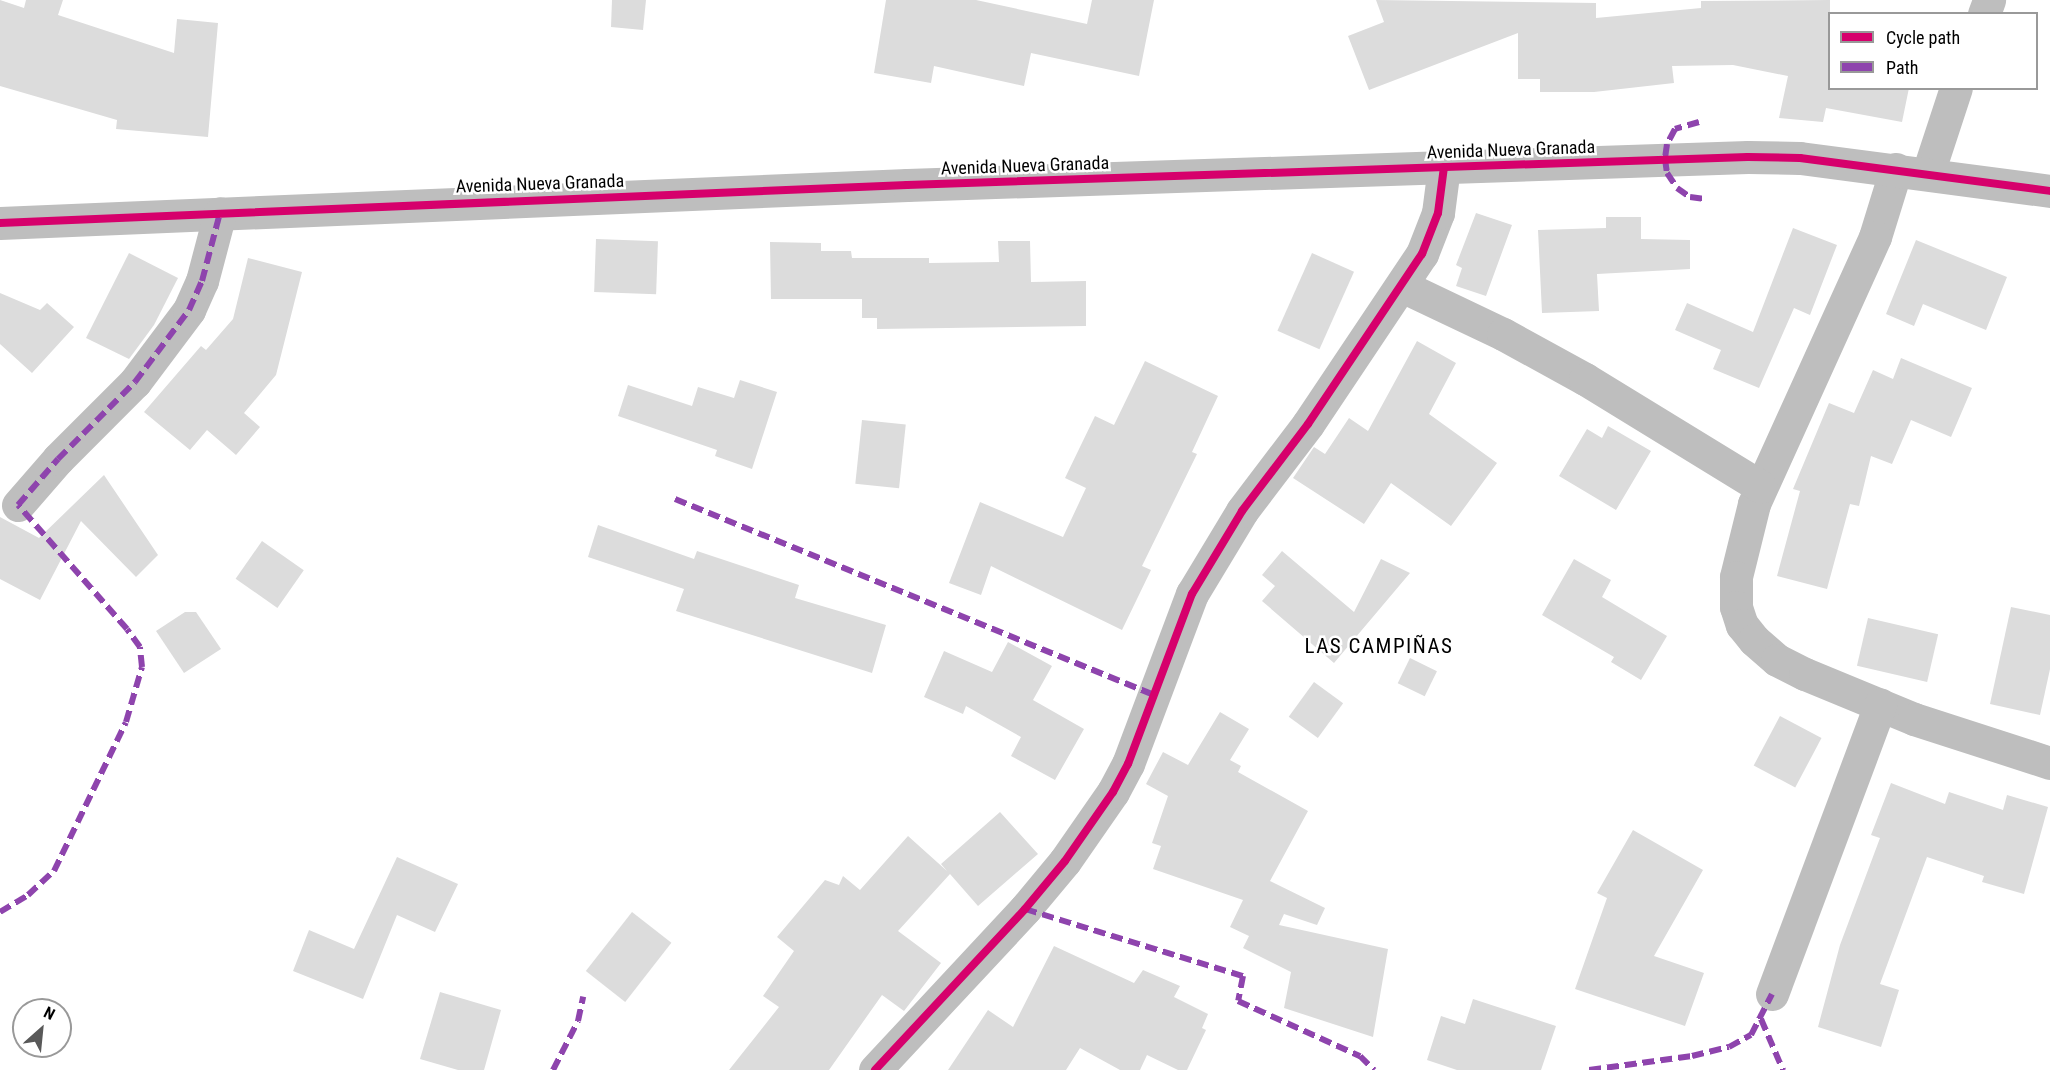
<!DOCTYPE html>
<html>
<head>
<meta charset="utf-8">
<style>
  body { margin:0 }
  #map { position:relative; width:2050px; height:1070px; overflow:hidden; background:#fff; font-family:"Roboto Condensed",sans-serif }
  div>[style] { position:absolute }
  .building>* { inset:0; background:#dcdcdc; transform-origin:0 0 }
  .minor>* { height:33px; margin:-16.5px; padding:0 16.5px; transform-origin:16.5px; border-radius:16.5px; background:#bebebe }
  .quiet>* { height:6px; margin-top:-3px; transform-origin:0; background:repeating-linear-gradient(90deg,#8e44ad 0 12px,transparent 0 18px) }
  .cycleway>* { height:8px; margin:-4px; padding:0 4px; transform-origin:4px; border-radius:4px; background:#d6006c }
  span { translate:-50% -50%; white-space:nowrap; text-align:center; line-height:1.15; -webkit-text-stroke:5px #fff; paint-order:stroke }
  .street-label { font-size:18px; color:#000 }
  .quarter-label { font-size:21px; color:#000; letter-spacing:1.5px }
  .legend { position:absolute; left:1828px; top:12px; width:210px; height:78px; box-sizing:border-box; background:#fff; border:2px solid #999; margin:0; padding:8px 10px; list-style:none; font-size:18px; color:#000 }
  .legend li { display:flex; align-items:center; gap:12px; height:30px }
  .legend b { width:30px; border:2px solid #999 }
  .north { position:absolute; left:12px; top:998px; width:60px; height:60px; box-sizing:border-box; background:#fff; border:2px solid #999; border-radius:50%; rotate:27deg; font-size:16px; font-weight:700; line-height:24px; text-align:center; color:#000 }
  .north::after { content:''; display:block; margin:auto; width:21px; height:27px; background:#595959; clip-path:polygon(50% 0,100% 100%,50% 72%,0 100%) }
</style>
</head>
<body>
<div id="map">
  <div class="building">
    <i style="clip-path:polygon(0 0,24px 8px,26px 0,63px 0,58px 15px,174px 53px,177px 19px,218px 23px,208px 137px,116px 129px,117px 120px,0 86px)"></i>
    <i style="clip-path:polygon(612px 0,646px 0,643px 30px,611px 27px)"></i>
    <i style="clip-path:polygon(886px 0,976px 0,1087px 24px,1092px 0,1154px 0,1139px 76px,1031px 53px,1024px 86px,934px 66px,931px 83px,874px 73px)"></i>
    <i style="clip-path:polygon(1376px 0,1596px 3px,1596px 18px,1701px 8px,1701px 1px,1830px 0,1830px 88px,1909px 88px,1902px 122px,1826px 108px,1823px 122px,1779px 118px,1788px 76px,1733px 65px,1672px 66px,1674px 83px,1594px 92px,1540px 92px,1540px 79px,1518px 79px,1518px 33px,1369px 90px,1348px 36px,1384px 22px)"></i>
    <i style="clip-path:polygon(1476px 213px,1512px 225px,1486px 296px,1456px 286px,1462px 268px,1456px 265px)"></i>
    <i style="clip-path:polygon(1606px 217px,1641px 217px,1641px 239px,1690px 240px,1690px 269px,1597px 274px,1599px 311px,1542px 313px,1538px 230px,1606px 228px)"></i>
    <i style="clip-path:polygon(1793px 228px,1837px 245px,1810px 315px,1794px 308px,1759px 388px,1713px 369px,1721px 350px,1675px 330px,1687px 303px,1753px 332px)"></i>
    <i style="left:596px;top:239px;width:62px;height:53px;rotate:2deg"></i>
    <i style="clip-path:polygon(1916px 240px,2007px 277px,1986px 330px,1923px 304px,1914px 326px,1886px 314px)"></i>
    <i style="clip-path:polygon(998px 241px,1030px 241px,1031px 282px,1086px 281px,1086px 326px,877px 329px,877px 318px,862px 318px,862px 299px,771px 299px,770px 242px,821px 243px,821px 251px,851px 251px,852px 258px,929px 258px,929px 263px,999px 262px)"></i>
    <i style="clip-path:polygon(129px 253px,178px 278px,154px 325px,129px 359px,86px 338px)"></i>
    <i style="left:1312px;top:253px;width:46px;height:85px;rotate:24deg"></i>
    <i style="clip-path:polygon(248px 258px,302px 272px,276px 375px,244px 413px,260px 427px,236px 455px,207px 430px,190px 450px,144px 412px,201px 346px,206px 350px,233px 319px)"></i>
    <i style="clip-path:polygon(0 293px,40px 310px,47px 303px,74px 327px,32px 373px,0 344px)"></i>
    <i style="clip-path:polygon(1417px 341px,1456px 363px,1429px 414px,1497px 463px,1451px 526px,1391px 483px,1364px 524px,1293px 478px,1314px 447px,1325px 454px,1349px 418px,1368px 431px)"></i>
    <i style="clip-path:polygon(1901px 358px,1972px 388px,1951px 437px,1911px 420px,1892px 464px,1871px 456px,1859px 506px,1850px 504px,1827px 589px,1777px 576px,1800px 491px,1793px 489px,1829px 403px,1854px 413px,1873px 370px,1893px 379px)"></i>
    <i style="clip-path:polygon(1145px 361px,1218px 396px,1192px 452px,1197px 454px,1142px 566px,1151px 570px,1122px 630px,991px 566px,981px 595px,949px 583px,980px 502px,1063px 537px,1086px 488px,1065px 478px,1095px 416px,1114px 425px)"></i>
    <i style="clip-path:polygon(740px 380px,777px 392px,752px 469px,715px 456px,717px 450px,618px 416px,628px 385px,692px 406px,698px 387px,734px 398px)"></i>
    <i style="left:862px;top:420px;width:44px;height:64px;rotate:6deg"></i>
    <i style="clip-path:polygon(1608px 426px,1651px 451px,1616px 510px,1559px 476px,1587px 429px,1602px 438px)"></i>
    <i style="clip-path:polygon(104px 475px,158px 555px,136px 577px,81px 521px,40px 600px,0 579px,0 517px,39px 538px)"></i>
    <i style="clip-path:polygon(598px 525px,694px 559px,697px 551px,799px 585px,795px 598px,886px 625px,872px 673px,676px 611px,684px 589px,588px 557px)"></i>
    <i style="left:262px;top:541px;width:51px;height:46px;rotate:35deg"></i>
    <i style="clip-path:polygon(1282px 551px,1354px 612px,1381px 559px,1410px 573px,1334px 663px,1262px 601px,1275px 586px,1262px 575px)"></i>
    <i style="clip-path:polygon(1574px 559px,1611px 580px,1602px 597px,1667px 636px,1641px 680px,1611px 662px,1614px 657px,1542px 615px)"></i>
    <i style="clip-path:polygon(2011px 607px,2050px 615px,2050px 669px,2040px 715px,1990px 704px)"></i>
    <i style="clip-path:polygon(185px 612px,196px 612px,221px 649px,184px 673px,156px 631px)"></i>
    <i style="left:1868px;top:618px;width:72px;height:49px;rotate:13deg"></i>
    <i style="clip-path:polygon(1008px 642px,1052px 666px,1033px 700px,1084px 729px,1055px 780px,1011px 756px,1021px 737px,966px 706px,963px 714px,924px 697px,944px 651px,992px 672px)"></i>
    <i style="left:1410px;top:658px;width:30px;height:28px;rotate:26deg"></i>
    <i style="left:1314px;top:682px;width:36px;height:43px;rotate:36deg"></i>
    <i style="clip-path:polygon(1220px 712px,1249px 729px,1230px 760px,1241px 766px,1238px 772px,1308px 811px,1270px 881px,1325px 908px,1317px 925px,1284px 914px,1279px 925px,1388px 949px,1373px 1037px,1284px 1008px,1291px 972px,1243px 948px,1249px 936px,1230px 927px,1243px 900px,1153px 869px,1161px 846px,1152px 843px,1168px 796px,1146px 784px,1163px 752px,1188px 765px)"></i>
    <i style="left:1780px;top:716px;width:47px;height:56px;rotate:28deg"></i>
    <i style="clip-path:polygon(1891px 783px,1945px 804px,1949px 792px,2003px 810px,2007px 795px,2048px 807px,2024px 894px,1982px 882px,1984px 876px,1927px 857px,1880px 984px,1899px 990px,1881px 1047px,1818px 1027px,1840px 945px,1880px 838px,1871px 835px)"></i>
    <i style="clip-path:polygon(1000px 812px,1038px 854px,978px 906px,950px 874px,898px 931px,941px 963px,904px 1011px,882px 995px,829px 1070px,729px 1070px,779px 1007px,763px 996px,794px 951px,777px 937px,825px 880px,839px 885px,843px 876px,860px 890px,908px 836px,947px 871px,941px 864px)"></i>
    <i style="clip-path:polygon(1633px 830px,1703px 870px,1654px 956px,1704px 973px,1685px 1026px,1575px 989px,1607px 898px,1597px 893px)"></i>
    <i style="clip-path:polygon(397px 857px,458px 884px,435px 932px,397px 915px,363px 999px,293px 971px,309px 930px,354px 949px)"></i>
    <i style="left:632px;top:912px;width:50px;height:75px;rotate:38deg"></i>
    <i style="clip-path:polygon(1054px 946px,1134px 983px,1143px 970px,1180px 986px,1174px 997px,1208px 1014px,1202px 1028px,1206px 1030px,1187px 1070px,1178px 1070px,1147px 1055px,1140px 1070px,1120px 1070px,1080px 1048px,1066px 1070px,948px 1070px,988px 1010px,1013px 1027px)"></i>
    <i style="clip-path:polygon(440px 992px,501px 1010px,484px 1070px,458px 1070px,420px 1059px)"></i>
    <i style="clip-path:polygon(1473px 999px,1556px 1026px,1541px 1070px,1457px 1070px,1427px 1060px,1441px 1016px,1465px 1024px)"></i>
  </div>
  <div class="minor">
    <i style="left:1984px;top:14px;width:15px;rotate:-70deg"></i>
    <i style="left:1896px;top:169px;width:71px;rotate:107.2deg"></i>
    <i style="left:1875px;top:237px;width:293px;rotate:114.4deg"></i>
    <i style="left:1754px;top:504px;width:75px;rotate:103.9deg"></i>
    <i style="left:1736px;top:577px;width:30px;rotate:90deg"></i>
    <i style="left:1736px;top:607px;width:19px;rotate:72deg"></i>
    <i style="left:1742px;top:625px;width:19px;rotate:51deg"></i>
    <i style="left:1754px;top:640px;width:30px;rotate:41deg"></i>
    <i style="left:1777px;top:660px;width:31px;rotate:27deg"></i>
    <i style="left:1805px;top:674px;width:118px;rotate:22.4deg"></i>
    <i style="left:1914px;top:719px;width:143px;rotate:17.9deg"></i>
    <i style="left:1928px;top:173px;width:89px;rotate:-71.8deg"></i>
    <i style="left:0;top:223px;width:908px;rotate:-2.4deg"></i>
    <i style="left:907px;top:185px;width:841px;rotate:-1.91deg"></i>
    <i style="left:1748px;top:157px;width:52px;rotate:1.1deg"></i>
    <i style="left:1800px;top:158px;width:252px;rotate:7.5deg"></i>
    <i style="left:1402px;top:286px;width:112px;rotate:25.4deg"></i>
    <i style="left:1503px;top:334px;width:94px;rotate:28.8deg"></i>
    <i style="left:1585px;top:379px;width:206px;rotate:31.5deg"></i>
    <i style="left:18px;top:505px;width:61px;rotate:-49deg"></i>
    <i style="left:58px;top:459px;width:109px;rotate:-45deg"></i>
    <i style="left:135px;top:382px;width:90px;rotate:-53.1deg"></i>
    <i style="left:189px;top:310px;width:32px;rotate:-66deg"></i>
    <i style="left:202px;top:281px;width:70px;rotate:-75.2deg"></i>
    <i style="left:1772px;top:994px;width:309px;rotate:-69.5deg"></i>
    <i style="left:875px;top:1070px;width:220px;rotate:-47deg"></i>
    <i style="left:1025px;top:909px;width:62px;rotate:-50.2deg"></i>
    <i style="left:1065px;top:861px;width:84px;rotate:-55.2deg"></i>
    <i style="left:1113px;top:792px;width:32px;rotate:-62deg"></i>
    <i style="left:1128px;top:764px;width:182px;rotate:-69.4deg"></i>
    <i style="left:1192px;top:594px;width:97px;rotate:-58.9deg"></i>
    <i style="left:1242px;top:511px;width:109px;rotate:-52.8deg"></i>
    <i style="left:1308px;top:424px;width:205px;rotate:-56.2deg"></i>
    <i style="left:1422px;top:254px;width:44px;rotate:-68.7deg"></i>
    <i style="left:1438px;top:213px;width:46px;rotate:-82.6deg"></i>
  </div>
  <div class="quiet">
    <i style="left:1699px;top:122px;width:25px;rotate:164deg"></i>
    <i style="left:1675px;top:129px;width:17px;rotate:118deg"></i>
    <i style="left:1667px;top:144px;width:15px;rotate:98deg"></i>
    <i style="left:1665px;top:159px;width:14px;rotate:82deg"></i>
    <i style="left:1667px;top:173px;width:18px;rotate:56deg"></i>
    <i style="left:1677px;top:188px;width:16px;rotate:35deg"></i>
    <i style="left:1690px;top:197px;width:15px;rotate:8deg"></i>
    <i style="left:675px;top:499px;width:518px;rotate:22.25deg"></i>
    <i style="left:1025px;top:909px;width:228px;rotate:17.1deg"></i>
    <i style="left:1243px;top:976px;width:25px;rotate:101deg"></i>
    <i style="left:1238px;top:1001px;width:134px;rotate:24.3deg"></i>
    <i style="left:1360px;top:1056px;width:20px;rotate:45deg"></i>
    <i style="left:0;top:912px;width:33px;rotate:-31deg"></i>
    <i style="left:28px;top:895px;width:35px;rotate:-43deg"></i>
    <i style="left:54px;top:871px;width:165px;rotate:-64.2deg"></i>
    <i style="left:126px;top:722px;width:57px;rotate:-73.8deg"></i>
    <i style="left:142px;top:667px;width:20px;rotate:-96deg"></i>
    <i style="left:140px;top:647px;width:22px;rotate:-126deg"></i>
    <i style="left:127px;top:629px;width:165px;rotate:-131.3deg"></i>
    <i style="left:18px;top:505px;width:61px;rotate:-49deg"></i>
    <i style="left:58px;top:459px;width:109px;rotate:-45deg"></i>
    <i style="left:135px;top:382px;width:90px;rotate:-53.1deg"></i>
    <i style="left:189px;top:310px;width:32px;rotate:-66deg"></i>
    <i style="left:202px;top:281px;width:70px;rotate:-75.2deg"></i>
    <i style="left:1761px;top:1019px;width:56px;rotate:66.7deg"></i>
    <i style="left:553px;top:1070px;width:55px;rotate:-63deg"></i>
    <i style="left:578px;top:1021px;width:25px;rotate:-78deg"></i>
    <i style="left:1589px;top:1070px;width:104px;rotate:-7.7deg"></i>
    <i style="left:1692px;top:1056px;width:38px;rotate:-14deg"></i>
    <i style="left:1729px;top:1047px;width:25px;rotate:-29deg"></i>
    <i style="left:1751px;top:1035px;width:46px;rotate:-62.9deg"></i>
  </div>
  <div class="cycleway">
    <i style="left:0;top:223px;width:908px;rotate:-2.4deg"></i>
    <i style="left:907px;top:185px;width:841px;rotate:-1.91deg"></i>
    <i style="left:1748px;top:157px;width:52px;rotate:1.1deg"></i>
    <i style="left:1800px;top:158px;width:252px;rotate:7.5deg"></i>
    <i style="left:875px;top:1070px;width:220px;rotate:-47deg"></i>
    <i style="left:1025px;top:909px;width:62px;rotate:-50.2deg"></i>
    <i style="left:1065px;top:861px;width:84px;rotate:-55.2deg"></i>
    <i style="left:1113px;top:792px;width:32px;rotate:-62deg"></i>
    <i style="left:1128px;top:764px;width:182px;rotate:-69.4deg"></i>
    <i style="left:1192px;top:594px;width:97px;rotate:-58.9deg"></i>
    <i style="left:1242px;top:511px;width:109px;rotate:-52.8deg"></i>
    <i style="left:1308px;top:424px;width:205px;rotate:-56.2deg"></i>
    <i style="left:1422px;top:254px;width:44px;rotate:-68.7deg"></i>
    <i style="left:1438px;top:213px;width:46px;rotate:-82.6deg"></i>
  </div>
  <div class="street-label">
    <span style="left:1511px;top:150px;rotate:-2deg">Avenida Nueva Granada</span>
    <span style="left:1025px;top:166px;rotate:-2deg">Avenida Nueva Granada</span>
    <span style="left:540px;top:184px;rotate:-2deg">Avenida Nueva Granada</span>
  </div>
  <div class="quarter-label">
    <span style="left:1379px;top:646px">LAS CAMPIÑAS</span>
  </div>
  <ul class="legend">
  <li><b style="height:8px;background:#d6006c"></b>Cycle path</li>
  <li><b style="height:8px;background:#8e44ad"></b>Path</li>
  </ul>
  <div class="north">N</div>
</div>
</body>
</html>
